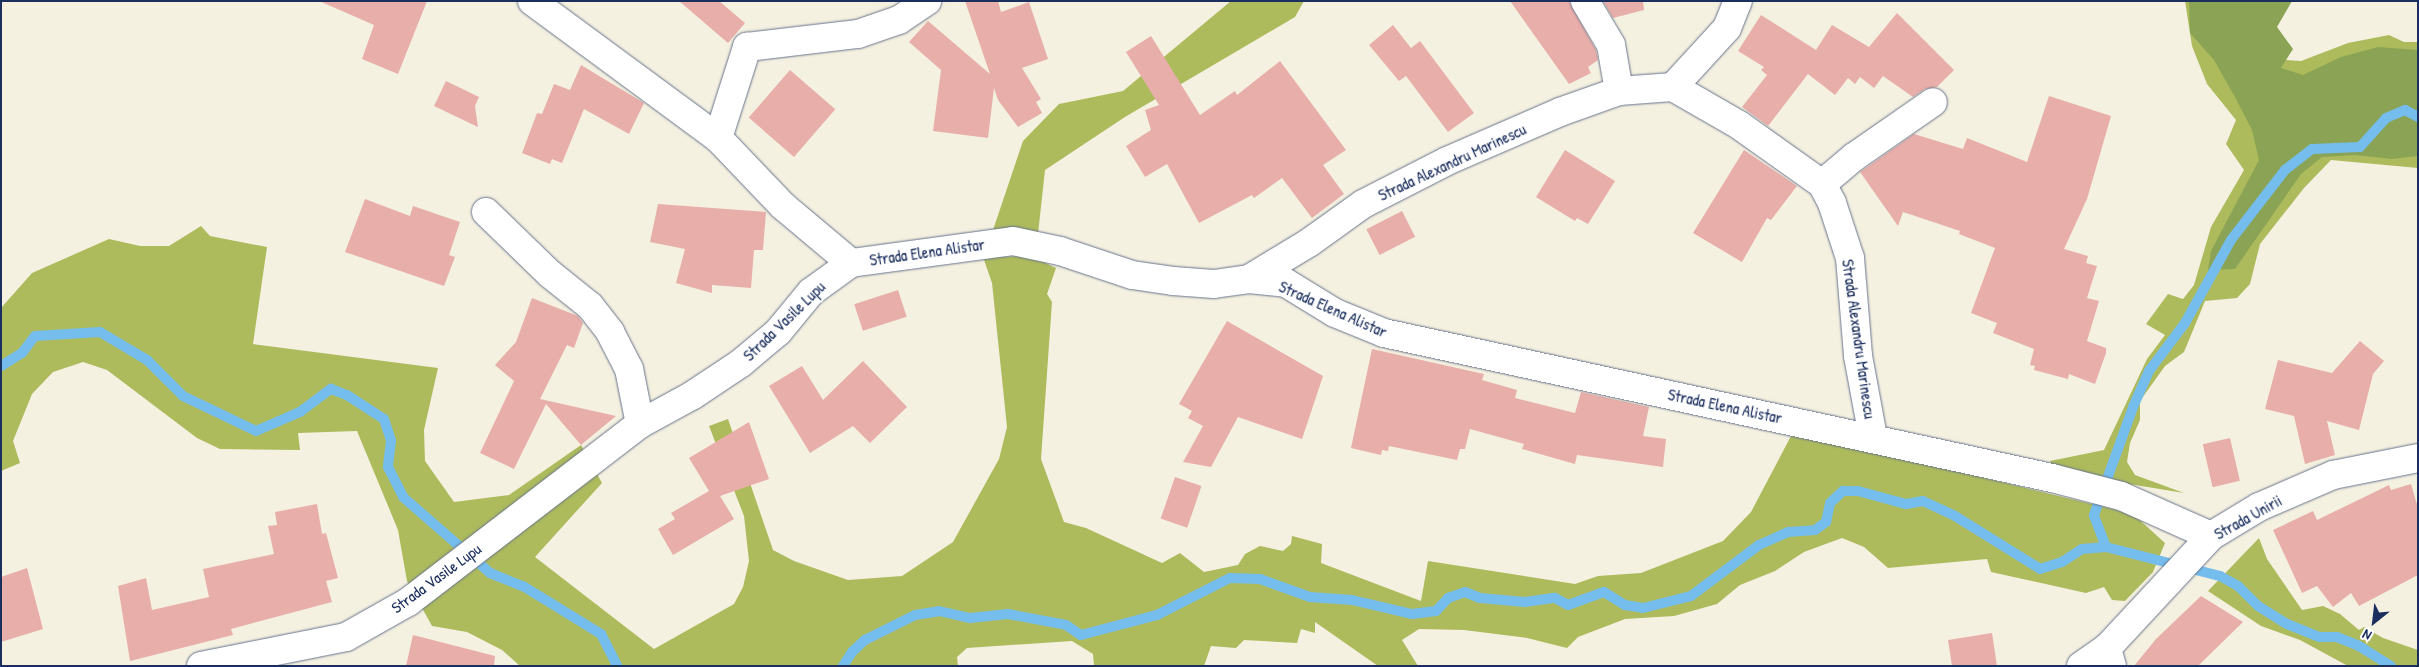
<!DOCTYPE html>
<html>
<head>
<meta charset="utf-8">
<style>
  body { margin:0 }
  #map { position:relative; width:2419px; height:667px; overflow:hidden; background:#f5f1e1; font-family:"Patrick Hand",sans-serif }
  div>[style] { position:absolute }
  .green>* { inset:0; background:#adbb5d }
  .forest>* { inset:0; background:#8aa354 }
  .stream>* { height:10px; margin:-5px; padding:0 5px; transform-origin:5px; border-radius:5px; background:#75bded }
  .building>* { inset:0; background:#e8aea9; transform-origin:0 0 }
  .roads { filter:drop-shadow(0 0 1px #67738c) drop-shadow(0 0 1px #67738c) }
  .minor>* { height:28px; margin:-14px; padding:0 14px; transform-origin:14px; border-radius:14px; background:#fff }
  span { translate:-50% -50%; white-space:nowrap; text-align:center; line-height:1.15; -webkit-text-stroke:4px #fff; paint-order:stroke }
  .street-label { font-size:16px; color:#1b2f5e }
  .frame { position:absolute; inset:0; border:2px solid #1b2f5e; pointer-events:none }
  .north { position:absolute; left:2349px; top:597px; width:50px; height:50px; -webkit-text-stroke:4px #fff; paint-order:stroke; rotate:209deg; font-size:14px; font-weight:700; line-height:20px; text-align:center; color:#1b2f5e }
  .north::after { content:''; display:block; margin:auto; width:18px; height:22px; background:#1b2f5e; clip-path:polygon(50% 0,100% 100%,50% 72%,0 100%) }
</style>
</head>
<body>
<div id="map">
  <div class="green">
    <i style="clip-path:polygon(1231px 1px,1304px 1px,1295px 17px,1125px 117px,1045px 170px,1038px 234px,993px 230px,1023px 141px,1059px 104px,1123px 91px)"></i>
    <i style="clip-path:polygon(2185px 1px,2213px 1px,2272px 59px,2301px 61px,2348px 43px,2389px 35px,2404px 42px,2418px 42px,2418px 168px,2331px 160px,2304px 188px,2260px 244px,2250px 284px,2237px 298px,2205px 301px,2184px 352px,2165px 366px,2140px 401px,2140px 420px,2130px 443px,2127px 462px,2135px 475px,2184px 493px,2056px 472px,2050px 461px,2104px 450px,2147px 359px,2165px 335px,2146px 324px,2168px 294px,2183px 299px,2194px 285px,2211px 227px,2244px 170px,2226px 144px,2236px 120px,2207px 84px,2192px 46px)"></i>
    <i style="clip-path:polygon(201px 226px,210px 236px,267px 247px,253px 344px,438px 368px,424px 430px,425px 461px,454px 502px,509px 495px,581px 445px,602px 483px,535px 557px,654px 649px,734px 604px,743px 587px,749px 561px,744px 516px,709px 426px,728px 419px,773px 550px,794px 561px,848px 580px,902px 576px,953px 542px,999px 459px,1007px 427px,992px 283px,983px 257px,1031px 256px,1056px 268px,1047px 294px,1052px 302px,1041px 459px,1064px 522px,1086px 528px,1162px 563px,1180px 553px,1204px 572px,1238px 565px,1245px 554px,1260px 546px,1283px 551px,1291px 544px,1292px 536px,1322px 544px,1321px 563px,1421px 601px,1428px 561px,1575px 584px,1598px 576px,1641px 573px,1723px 541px,1751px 512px,1791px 436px,1873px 451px,2133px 514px,2165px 543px,2153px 572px,2125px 601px,2112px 600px,2104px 587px,2086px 593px,1991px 572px,1987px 559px,1888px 568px,1864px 547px,1842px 538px,1804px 552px,1775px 571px,1740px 585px,1717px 604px,1674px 616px,1625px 619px,1578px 637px,1567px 648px,1527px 638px,1464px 630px,1419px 629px,1402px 640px,1418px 666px,1378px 666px,1315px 622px,1315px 633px,1301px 629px,1297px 643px,1244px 640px,1236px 648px,1211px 646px,1204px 666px,1094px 666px,1093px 654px,1072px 641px,967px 648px,957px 657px,958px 666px,520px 666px,502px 650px,467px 632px,432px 626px,407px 581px,398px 530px,357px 431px,298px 433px,300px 450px,220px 449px,197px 438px,107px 370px,83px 362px,53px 372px,32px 394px,13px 441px,20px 463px,1px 471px,1px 308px,32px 273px,109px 239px,140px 246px,169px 246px)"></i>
    <i style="clip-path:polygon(2259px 538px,2267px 559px,2302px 610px,2323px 606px,2340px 614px,2359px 630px,2364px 627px,2383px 638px,2418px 650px,2418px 666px,2348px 666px,2300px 640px,2261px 626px,2208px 591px)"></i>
  </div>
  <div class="forest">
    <i style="clip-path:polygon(2189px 1px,2292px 1px,2277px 27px,2293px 49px,2281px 68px,2303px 75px,2341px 57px,2378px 47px,2418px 50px,2418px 156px,2392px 159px,2355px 155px,2322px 157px,2301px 174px,2235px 269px,2208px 270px,2211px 251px,2259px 160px,2252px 130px,2236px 99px,2214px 60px,2190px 33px)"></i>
  </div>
  <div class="stream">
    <i style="left:1px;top:366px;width:25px;rotate:-32deg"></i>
    <i style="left:22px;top:353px;width:21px;rotate:-53deg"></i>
    <i style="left:35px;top:336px;width:65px;rotate:-3.5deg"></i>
    <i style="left:100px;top:332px;width:55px;rotate:30.8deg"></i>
    <i style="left:147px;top:360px;width:51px;rotate:45deg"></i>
    <i style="left:183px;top:396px;width:81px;rotate:25.6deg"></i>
    <i style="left:256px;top:431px;width:48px;rotate:-23.4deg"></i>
    <i style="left:300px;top:412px;width:39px;rotate:-37deg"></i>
    <i style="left:331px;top:389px;width:17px;rotate:21deg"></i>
    <i style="left:347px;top:395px;width:44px;rotate:33deg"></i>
    <i style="left:384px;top:419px;width:23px;rotate:72deg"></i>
    <i style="left:391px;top:441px;width:26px;rotate:97deg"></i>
    <i style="left:388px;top:467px;width:34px;rotate:63deg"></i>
    <i style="left:403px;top:497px;width:116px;rotate:41.1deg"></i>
    <i style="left:490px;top:573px;width:35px;rotate:22deg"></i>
    <i style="left:523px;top:586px;width:92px;rotate:31.6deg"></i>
    <i style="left:601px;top:634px;width:36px;rotate:63deg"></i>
    <i style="left:2106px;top:547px;width:34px;rotate:-111deg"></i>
    <i style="left:2094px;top:515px;width:115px;rotate:-70.1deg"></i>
    <i style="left:2133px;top:407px;width:39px;rotate:-66deg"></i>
    <i style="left:2149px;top:371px;width:60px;rotate:-53.1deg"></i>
    <i style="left:2185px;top:323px;width:95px;rotate:-61deg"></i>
    <i style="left:2231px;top:240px;width:88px;rotate:-52.4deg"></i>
    <i style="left:2285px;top:170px;width:34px;rotate:-38deg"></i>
    <i style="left:2312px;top:149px;width:48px;rotate:-2.4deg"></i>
    <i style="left:2360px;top:147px;width:39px;rotate:-48deg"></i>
    <i style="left:2386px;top:118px;width:21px;rotate:-23deg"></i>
    <i style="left:2405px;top:110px;width:15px;rotate:28deg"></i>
    <i style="left:843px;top:666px;width:17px;rotate:-57deg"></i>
    <i style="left:852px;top:652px;width:18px;rotate:-43deg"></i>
    <i style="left:865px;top:640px;width:56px;rotate:-26.6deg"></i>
    <i style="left:915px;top:615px;width:24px;rotate:-9deg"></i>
    <i style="left:939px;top:611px;width:32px;rotate:13deg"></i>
    <i style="left:970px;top:618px;width:38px;rotate:-6deg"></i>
    <i style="left:1008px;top:614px;width:59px;rotate:10.7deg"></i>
    <i style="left:1066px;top:625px;width:18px;rotate:34deg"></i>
    <i style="left:1081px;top:635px;width:79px;rotate:-14.7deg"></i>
    <i style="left:1157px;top:615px;width:82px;rotate:-26.9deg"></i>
    <i style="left:1230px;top:578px;width:30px;rotate:2deg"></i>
    <i style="left:1260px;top:579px;width:53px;rotate:19.8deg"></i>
    <i style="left:1310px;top:597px;width:42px;rotate:4.1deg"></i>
    <i style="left:1352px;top:600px;width:62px;rotate:13.1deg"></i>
    <i style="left:1412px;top:614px;width:24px;rotate:-7deg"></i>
    <i style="left:1436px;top:611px;width:18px;rotate:-47deg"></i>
    <i style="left:1448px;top:598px;width:18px;rotate:-19deg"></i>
    <i style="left:1465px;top:592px;width:16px;rotate:22deg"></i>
    <i style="left:1480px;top:598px;width:45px;rotate:5.1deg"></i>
    <i style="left:1525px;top:602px;width:30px;rotate:-8deg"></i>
    <i style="left:1555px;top:598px;width:15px;rotate:28deg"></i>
    <i style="left:1568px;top:605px;width:38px;rotate:-20deg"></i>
    <i style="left:1604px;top:592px;width:25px;rotate:32deg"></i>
    <i style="left:1625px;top:605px;width:18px;rotate:9deg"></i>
    <i style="left:1643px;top:608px;width:49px;rotate:-14deg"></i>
    <i style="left:1691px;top:596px;width:85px;rotate:-36.9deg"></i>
    <i style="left:1759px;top:545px;width:32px;rotate:-24deg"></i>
    <i style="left:1788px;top:532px;width:27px;rotate:-4deg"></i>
    <i style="left:1815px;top:530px;width:14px;rotate:-36deg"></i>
    <i style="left:1826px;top:522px;width:19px;rotate:-78deg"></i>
    <i style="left:1830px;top:503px;width:18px;rotate:-43deg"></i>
    <i style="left:1843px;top:491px;width:15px"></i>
    <i style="left:1858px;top:491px;width:50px;rotate:15.2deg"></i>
    <i style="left:1906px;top:504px;width:17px;rotate:-10deg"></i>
    <i style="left:1923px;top:501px;width:35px;rotate:25deg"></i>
    <i style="left:1955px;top:516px;width:100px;rotate:31.9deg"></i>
    <i style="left:2040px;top:569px;width:23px;rotate:-18deg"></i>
    <i style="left:2062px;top:562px;width:24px;rotate:-33deg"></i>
    <i style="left:2082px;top:549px;width:24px;rotate:-5deg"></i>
    <i style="left:2106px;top:547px;width:118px;rotate:14.3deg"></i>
    <i style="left:2220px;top:576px;width:21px;rotate:29deg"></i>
    <i style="left:2238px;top:586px;width:28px;rotate:45deg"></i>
    <i style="left:2258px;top:606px;width:34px;rotate:32deg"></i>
    <i style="left:2287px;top:624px;width:35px;rotate:22deg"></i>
    <i style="left:2320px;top:637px;width:17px"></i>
    <i style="left:2337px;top:637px;width:24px;rotate:22deg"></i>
    <i style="left:2359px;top:646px;width:38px;rotate:32deg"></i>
  </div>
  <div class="building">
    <i style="clip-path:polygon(319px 1px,427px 1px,398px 74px,362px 59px,374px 25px)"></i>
    <i style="clip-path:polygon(679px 1px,719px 1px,745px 23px,728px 43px)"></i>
    <i style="clip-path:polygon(965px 1px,998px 1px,1001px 12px,1029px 2px,1048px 59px,1022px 68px,1041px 99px,1036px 102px,1042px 113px,1018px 127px,998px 100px,994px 88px,988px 138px,933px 131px,941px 70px,909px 42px,928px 21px,990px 74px)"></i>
    <i style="clip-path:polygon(1510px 1px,1569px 1px,1596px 50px,1598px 60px,1588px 67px,1591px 73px,1569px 84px)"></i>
    <i style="clip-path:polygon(1603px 1px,1643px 1px,1644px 10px,1613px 18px)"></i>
    <i style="clip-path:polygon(1897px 13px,1954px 70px,1937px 87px,1925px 89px,1913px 97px,1883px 76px,1874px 88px,1860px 77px,1855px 84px,1848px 78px,1835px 95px,1808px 74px,1768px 126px,1742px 107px,1767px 75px,1761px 70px,1764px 67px,1738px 51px,1761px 15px,1816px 50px,1832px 25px,1869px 47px)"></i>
    <i style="clip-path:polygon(1393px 25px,1411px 48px,1420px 41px,1474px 113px,1448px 132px,1406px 76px,1399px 81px,1369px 45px)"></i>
    <i style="clip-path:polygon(1151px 36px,1200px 115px,1235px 91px,1237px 95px,1280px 61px,1346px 150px,1323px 165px,1344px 194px,1312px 218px,1282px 178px,1254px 198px,1252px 195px,1199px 223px,1167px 164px,1145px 177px,1126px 146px,1151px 130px,1145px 110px,1159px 105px,1126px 52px)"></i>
    <i style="clip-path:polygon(581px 65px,644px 103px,629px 134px,584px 109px,562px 163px,552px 159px,550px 164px,522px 153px,537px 113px,542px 114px,554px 84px,570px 90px)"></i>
    <i style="left:790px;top:70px;width:60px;height:63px;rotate:41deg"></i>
    <i style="clip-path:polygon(446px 81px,479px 97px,475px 106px,478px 127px,434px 106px)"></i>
    <i style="clip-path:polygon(2049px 96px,2111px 116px,2087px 199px,2064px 249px,2088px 256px,2086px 263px,2097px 266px,2087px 298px,2099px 301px,2087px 341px,2106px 348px,2106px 353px,2095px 384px,2069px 374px,2068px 379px,2034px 370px,2035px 366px,2030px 365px,2034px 349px,1993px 333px,1997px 323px,1971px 313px,1995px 248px,1959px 234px,1960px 231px,1903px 212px,1898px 226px,1860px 172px,1914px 134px,1963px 149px,1967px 138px,2027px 162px)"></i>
    <i style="clip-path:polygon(1565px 150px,1615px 181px,1588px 224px,1577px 218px,1575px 221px,1536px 197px)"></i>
    <i style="clip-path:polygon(1744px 150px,1797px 186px,1771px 220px,1767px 218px,1742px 262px,1693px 233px)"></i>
    <i style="clip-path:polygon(365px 199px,410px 216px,413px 206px,460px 222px,449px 255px,455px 257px,444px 286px,345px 252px)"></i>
    <i style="clip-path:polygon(658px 204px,766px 212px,763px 250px,754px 250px,751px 288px,712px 285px,712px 293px,676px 283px,685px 249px,650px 242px)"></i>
    <i style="left:1402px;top:211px;width:29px;height:40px;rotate:63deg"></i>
    <i style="left:898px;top:290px;width:28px;height:46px;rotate:72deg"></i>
    <i style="clip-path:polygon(532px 298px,578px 316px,583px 323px,574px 348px,567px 345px,540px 399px,616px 416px,581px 445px,546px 404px,514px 469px,480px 453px,514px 381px,495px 365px,516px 342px)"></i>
    <i style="clip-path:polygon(1227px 321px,1323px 376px,1302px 439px,1238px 417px,1211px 467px,1183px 462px,1203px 426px,1188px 418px,1192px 411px,1179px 404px)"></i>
    <i style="clip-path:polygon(2360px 341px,2384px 361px,2373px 374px,2359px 430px,2327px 421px,2335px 455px,2305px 464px,2294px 416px,2265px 409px,2278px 360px,2332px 373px)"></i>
    <i style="clip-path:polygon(1372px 349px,1484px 374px,1482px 380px,1517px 390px,1515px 398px,1575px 413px,1581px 392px,1649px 407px,1643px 436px,1666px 439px,1663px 467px,1577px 455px,1575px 464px,1522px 449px,1524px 444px,1470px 429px,1465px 449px,1460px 449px,1457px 460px,1389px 446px,1388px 451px,1382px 450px,1381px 455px,1351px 448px)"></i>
    <i style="clip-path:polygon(863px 361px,907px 407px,870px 443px,853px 426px,810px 453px,769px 386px,802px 366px,823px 400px)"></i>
    <i style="clip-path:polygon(749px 422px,769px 479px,720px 496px,734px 519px,673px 555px,658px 529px,675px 519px,671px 513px,709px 491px,689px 458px)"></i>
    <i style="left:2230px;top:438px;width:44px;height:28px;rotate:77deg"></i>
    <i style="left:1175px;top:477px;width:28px;height:44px;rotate:19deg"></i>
    <i style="clip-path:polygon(2411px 484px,2418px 508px,2418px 575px,2359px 606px,2351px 593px,2333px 607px,2317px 586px,2302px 593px,2273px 530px,2313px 511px,2317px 520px,2389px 485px,2391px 490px)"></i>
    <i style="clip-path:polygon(317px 504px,322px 534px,326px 533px,338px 578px,326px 581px,332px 602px,231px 629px,233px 635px,130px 661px,118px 586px,146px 578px,152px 610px,209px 597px,203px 569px,274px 554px,268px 526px,277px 525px,275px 512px)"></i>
    <i style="clip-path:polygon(27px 568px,43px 629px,1px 642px,1px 577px)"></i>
    <i style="clip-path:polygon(2201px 596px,2243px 622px,2198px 666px,2134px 666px,2156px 639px)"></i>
    <i style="clip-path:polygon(1992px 633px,1997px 666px,1952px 666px,1948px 640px)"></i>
    <i style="clip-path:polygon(413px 635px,495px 656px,494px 666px,406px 666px)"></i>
  </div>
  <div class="roads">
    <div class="minor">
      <i style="left:532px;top:1px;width:231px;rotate:36.4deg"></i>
      <i style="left:718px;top:138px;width:94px;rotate:46.3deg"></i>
      <i style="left:783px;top:206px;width:89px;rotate:40deg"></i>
      <i style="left:851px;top:263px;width:163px;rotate:-7.7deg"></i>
      <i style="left:1013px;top:241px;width:48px;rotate:12deg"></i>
      <i style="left:1060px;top:251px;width:76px;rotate:18.4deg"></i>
      <i style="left:1132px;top:275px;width:41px;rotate:8.3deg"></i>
      <i style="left:1173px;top:281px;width:41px;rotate:4.2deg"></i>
      <i style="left:1214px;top:284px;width:35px;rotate:-8deg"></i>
      <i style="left:1249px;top:279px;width:37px;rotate:6deg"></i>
      <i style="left:1286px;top:283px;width:57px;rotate:31.5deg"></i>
      <i style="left:1335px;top:313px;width:53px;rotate:22.2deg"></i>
      <i style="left:1384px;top:333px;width:684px;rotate:12.25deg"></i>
      <i style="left:2052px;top:478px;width:71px;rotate:14.6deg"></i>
      <i style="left:2121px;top:496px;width:98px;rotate:24deg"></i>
      <i style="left:1585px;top:1px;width:51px;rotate:59.4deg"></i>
      <i style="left:1611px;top:45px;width:47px;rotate:80.1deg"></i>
      <i style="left:1673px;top:87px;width:76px;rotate:29.9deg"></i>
      <i style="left:1739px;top:125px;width:102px;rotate:35.4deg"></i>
      <i style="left:1822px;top:184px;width:21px;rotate:62deg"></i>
      <i style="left:1832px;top:203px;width:58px;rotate:71.9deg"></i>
      <i style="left:1850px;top:258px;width:98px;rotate:85.3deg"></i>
      <i style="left:1858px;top:356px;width:82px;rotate:79.5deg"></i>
      <i style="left:718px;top:138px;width:96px;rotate:-72.3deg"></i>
      <i style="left:747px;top:47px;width:112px;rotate:-6.7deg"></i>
      <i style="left:858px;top:34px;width:43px;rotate:-18.9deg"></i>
      <i style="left:899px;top:20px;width:34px;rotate:-34deg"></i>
      <i style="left:1822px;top:184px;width:42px;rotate:-40.2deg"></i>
      <i style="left:1854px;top:157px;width:96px;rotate:-34.8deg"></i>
      <i style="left:486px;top:212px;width:89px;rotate:44.1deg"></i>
      <i style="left:550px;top:274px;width:51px;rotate:38.7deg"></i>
      <i style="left:590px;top:306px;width:33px;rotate:52deg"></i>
      <i style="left:610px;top:332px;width:42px;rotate:62.8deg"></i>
      <i style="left:629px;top:369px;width:56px;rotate:78.7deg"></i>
      <i style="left:1249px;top:279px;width:71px;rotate:-31.2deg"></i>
      <i style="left:1310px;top:242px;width:65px;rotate:-35.6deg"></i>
      <i style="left:1363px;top:204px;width:94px;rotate:-27.1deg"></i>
      <i style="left:1447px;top:161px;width:123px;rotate:-23.4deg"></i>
      <i style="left:1560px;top:112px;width:63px;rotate:-19.6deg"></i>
      <i style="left:1619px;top:91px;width:54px;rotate:-4.2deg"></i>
      <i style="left:1673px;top:87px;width:80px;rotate:-47.5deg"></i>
      <i style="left:1727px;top:28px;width:29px;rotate:-68deg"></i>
      <i style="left:201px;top:666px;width:148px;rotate:-11.3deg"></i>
      <i style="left:346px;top:637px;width:71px;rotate:-29.4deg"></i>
      <i style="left:408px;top:602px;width:292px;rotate:-37.5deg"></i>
      <i style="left:640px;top:424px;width:60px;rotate:-28.7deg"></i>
      <i style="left:693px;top:395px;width:58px;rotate:-33.7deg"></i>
      <i style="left:741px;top:363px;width:48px;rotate:-40deg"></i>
      <i style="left:778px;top:332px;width:52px;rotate:-50.5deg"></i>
      <i style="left:811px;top:292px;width:49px;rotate:-35.9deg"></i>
      <i style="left:2081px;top:666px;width:32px;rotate:-35deg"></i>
      <i style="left:2112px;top:666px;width:19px;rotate:-106deg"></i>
      <i style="left:2107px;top:648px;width:153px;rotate:-47.1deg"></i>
      <i style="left:2211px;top:536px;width:56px;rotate:-31.1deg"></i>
      <i style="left:2259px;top:507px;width:81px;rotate:-23.4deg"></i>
      <i style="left:2333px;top:475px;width:87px;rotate:-11.3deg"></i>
    </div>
  </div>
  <div class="street-label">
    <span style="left:1452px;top:162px;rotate:-25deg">Strada Alexandru Marinescu</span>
    <span style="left:927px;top:252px;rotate:-8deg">Strada Elena Alistar</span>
    <span style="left:1333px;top:309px;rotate:24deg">Strada Elena Alistar</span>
    <span style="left:784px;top:321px;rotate:-44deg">Strada Vasile Lupu</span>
    <span style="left:1859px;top:339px;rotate:82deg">Strada Alexandru Marinescu</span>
    <span style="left:1725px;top:406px;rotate:12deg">Strada Elena Alistar</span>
    <span style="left:2248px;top:517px;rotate:-29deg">Strada Unirii</span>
    <span style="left:436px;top:578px;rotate:-36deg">Strada Vasile Lupu</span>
  </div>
  <div class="frame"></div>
  <div class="north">N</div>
</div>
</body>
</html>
